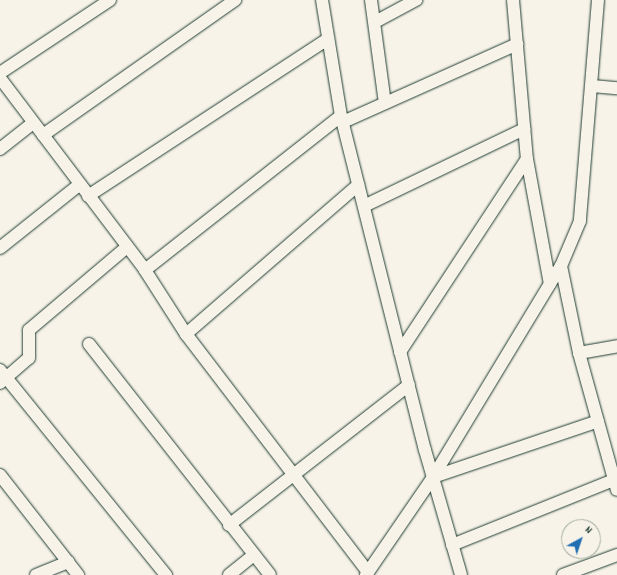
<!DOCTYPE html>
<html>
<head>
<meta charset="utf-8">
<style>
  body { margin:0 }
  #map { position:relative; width:617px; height:575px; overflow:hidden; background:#f7f3e8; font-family:Dekko,sans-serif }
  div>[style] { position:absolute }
  .roads { filter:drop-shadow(0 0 1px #1f3d34) drop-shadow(0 0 1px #1f3d34) }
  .minor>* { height:12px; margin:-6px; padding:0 6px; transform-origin:6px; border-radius:6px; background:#f7f3e8 }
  span { translate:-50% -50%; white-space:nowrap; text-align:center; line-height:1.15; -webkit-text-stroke:3px #f7f3e8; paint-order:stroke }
  .north { position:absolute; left:561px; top:519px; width:40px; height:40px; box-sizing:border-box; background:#f7f3e8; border:1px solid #a1aaa0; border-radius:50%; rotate:40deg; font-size:11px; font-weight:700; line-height:16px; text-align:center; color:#1f3d34 }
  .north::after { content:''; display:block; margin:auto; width:14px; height:18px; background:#1f6fb2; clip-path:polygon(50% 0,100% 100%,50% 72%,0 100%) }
</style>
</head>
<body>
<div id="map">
  <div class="roads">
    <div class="minor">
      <i style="left:322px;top:0;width:118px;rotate:80.7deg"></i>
      <i style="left:341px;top:116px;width:344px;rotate:75.9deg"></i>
      <i style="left:425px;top:450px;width:130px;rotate:73.9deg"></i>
      <i style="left:371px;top:0;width:104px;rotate:82.3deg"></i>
      <i style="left:513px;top:0;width:160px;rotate:85deg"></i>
      <i style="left:527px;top:159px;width:127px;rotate:79.6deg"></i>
      <i style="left:598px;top:0;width:222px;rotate:94.7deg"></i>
      <i style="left:580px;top:221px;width:49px;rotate:112.9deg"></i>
      <i style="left:561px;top:266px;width:89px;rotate:78.3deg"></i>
      <i style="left:579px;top:353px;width:142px;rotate:74.5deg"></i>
      <i style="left:375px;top:22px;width:47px;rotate:-28.2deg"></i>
      <i style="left:0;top:73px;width:132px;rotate:-33.6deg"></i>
      <i style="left:0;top:78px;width:241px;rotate:52.9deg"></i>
      <i style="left:145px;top:270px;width:76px;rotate:57.4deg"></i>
      <i style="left:186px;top:334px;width:300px;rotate:52.6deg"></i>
      <i style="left:592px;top:86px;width:25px;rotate:5deg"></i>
      <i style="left:343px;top:122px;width:191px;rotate:-24.1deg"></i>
      <i style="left:43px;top:135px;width:235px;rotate:-35.1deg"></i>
      <i style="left:0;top:149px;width:42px;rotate:-38.2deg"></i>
      <i style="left:88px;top:196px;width:287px;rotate:-33.2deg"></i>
      <i style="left:364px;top:206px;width:178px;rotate:-25.7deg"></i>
      <i style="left:0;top:248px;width:101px;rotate:-38.6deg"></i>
      <i style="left:145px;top:270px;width:249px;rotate:-38.2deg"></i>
      <i style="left:186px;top:334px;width:228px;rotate:-40.9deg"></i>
      <i style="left:89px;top:344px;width:293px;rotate:51.9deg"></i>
      <i style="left:400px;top:352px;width:231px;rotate:-56.7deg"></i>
      <i style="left:579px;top:353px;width:39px;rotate:-10deg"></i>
      <i style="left:0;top:370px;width:264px;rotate:51deg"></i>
      <i style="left:0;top:383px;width:38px;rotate:-41deg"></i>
      <i style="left:29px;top:358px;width:28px;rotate:-90deg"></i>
      <i style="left:29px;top:330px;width:128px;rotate:-40.3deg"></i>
      <i style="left:0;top:475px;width:127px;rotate:52deg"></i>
      <i style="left:433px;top:477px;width:174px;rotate:-18.7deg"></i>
      <i style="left:229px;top:525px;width:228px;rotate:-37.9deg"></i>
      <i style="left:452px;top:545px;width:175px;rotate:-21.9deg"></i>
      <i style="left:36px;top:575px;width:35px;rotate:-22deg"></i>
      <i style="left:229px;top:575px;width:32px;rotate:-39deg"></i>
      <i style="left:366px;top:575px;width:119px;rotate:-55.6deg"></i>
      <i style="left:433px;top:477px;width:247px;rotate:-58.8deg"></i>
      <i style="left:563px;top:575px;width:58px;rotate:-20.3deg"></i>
    </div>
  </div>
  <div class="north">N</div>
</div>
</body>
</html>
